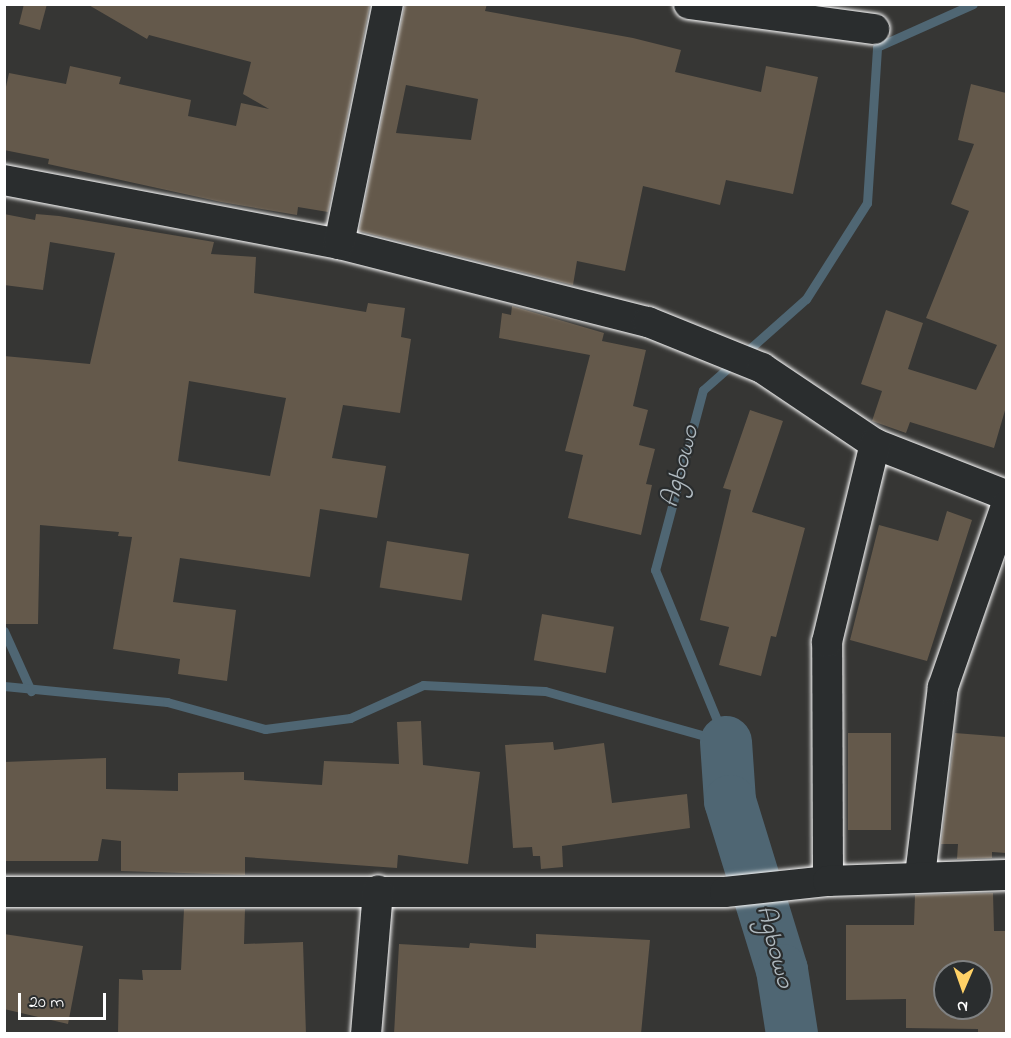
<!DOCTYPE html>
<html>
<head>
<meta charset="utf-8">
<style>
  body { margin:0 }
  #map { position:relative; width:1011px; height:1038px; overflow:hidden; background:#363634; font-family:"Indie Flower",sans-serif }
  div>[style] { position:absolute }
  .stream>* { height:9px; margin:-4.5px; padding:0 4.5px; transform-origin:4.5px; border-radius:4.5px; background:#4f6673 }
  .river>* { height:52px; margin:-26px; padding:0 26px; transform-origin:26px; border-radius:26px; background:#4f6673 }
  .building>* { inset:0; background:#64594b; transform-origin:0 0 }
  .roads { filter:drop-shadow(0 0 2px #fff) drop-shadow(0 0 2px #fff) }
  .minor>* { height:30px; margin:-15px; padding:0 15px; transform-origin:15px; border-radius:15px; background:#2a2d2e }
  span { translate:-50% -50%; white-space:nowrap; text-align:center; line-height:1.15; -webkit-text-stroke:4.5px #2a2d2e; paint-order:stroke }
  .water-label { font-size:26px; color:#b0bac0; font-style:italic }
  .frame { position:absolute; inset:0; border:6px solid #fff; pointer-events:none }
  .north { position:absolute; left:933px; top:960px; width:60px; height:60px; box-sizing:border-box; background:#2a2d2e; border:2px solid #7f8182; border-radius:50%; rotate:182deg; font-size:16px; font-weight:700; line-height:24px; text-align:center; color:#fff }
  .north::after { content:''; display:block; margin:auto; width:21px; height:27px; background:#ffd166; clip-path:polygon(50% 0,100% 100%,50% 72%,0 100%) }
  .scale { position:absolute; left:18px; top:993px; width:88px; height:27px; box-sizing:border-box; border:3px solid #fff; border-top:0; padding-left:8px; font-size:18px; line-height:21px; white-space:nowrap; color:#fff; -webkit-text-stroke:4px #2a2d2e; paint-order:stroke }
</style>
</head>
<body>
<div id="map">
  <div class="stream">
    <i style="left:4px;top:631px;width:66px;rotate:65.8deg"></i>
    <i style="left:4px;top:686px;width:164px;rotate:5.6deg"></i>
    <i style="left:167px;top:702px;width:102px;rotate:15.4deg"></i>
    <i style="left:265px;top:729px;width:86px;rotate:-7.4deg"></i>
    <i style="left:350px;top:718px;width:80px;rotate:-24.3deg"></i>
    <i style="left:423px;top:685px;width:122px;rotate:2.8deg"></i>
    <i style="left:545px;top:691px;width:188px;rotate:15.7deg"></i>
    <i style="left:726px;top:742px;width:186px;rotate:-112.4deg"></i>
    <i style="left:655px;top:570px;width:186px;rotate:-75.1deg"></i>
    <i style="left:703px;top:390px;width:137px;rotate:-41.5deg"></i>
    <i style="left:806px;top:299px;width:114px;rotate:-57.6deg"></i>
    <i style="left:867px;top:203px;width:156px;rotate:-86.3deg"></i>
    <i style="left:877px;top:47px;width:105px;rotate:-24.1deg"></i>
  </div>
  <div class="river">
    <i style="left:726px;top:742px;width:59px;rotate:86.1deg"></i>
    <i style="left:730px;top:801px;width:177px;rotate:72.9deg"></i>
    <i style="left:782px;top:970px;width:65px;rotate:81.1deg"></i>
  </div>
  <div class="building">
    <i style="clip-path:polygon(24px 4px,47px 4px,40px 30px,19px 24px)"></i>
    <i style="clip-path:polygon(87px 4px,370px 4px,328px 212px,298px 207px,297px 215px,221px 202px,48px 164px,49px 159px,4px 150px,4px 96px,9px 73px,66px 84px,70px 66px,121px 77px,119px 84px,191px 100px,188px 116px,236px 126px,241px 103px,269px 109px,243px 94px,251px 62px,149px 35px,147px 39px)"></i>
    <i style="clip-path:polygon(evenodd,405px 4px,487px 4px,485px 11px,633px 38px,681px 50px,675px 72px,761px 92px,766px 66px,818px 77px,793px 194px,726px 180px,720px 205px,643px 186px,625px 271px,577px 261px,573px 285px,359px 231px,405px 4px,406px 85px,478px 99px,471px 140px,396px 133px,406px 85px)"></i>
    <i style="clip-path:polygon(971px 84px,1006px 93px,1006px 407px,994px 448px,910px 422px,906px 433px,872px 421px,882px 391px,861px 384px,886px 310px,923px 323px,908px 369px,976px 390px,997px 345px,926px 318px,969px 211px,951px 204px,974px 144px,958px 140px)"></i>
    <i style="clip-path:polygon(evenodd,4px 214px,35px 220px,36px 214px,59px 216px,214px 242px,211px 254px,256px 257px,254px 293px,366px 312px,368px 303px,405px 308px,401px 337px,411px 339px,400px 413px,343px 405px,332px 458px,386px 466px,377px 518px,320px 509px,310px 577px,180px 558px,173px 602px,236px 610px,227px 681px,178px 674px,180px 659px,113px 649px,132px 537px,118px 536px,119px 532px,40px 525px,38px 624px,4px 624px,4px 356px,90px 364px,115px 253px,50px 242px,43px 290px,4px 285px,4px 214px,189px 381px,286px 398px,270px 476px,178px 461px,189px 381px)"></i>
    <i style="clip-path:polygon(512px 306px,604px 333px,602px 341px,646px 350px,633px 406px,648px 410px,639px 445px,655px 449px,646px 484px,652px 485px,641px 535px,568px 518px,583px 455px,565px 451px,590px 355px,499px 338px,502px 313px,511px 315px)"></i>
    <i style="clip-path:polygon(750px 410px,783px 421px,752px 512px,805px 528px,776px 637px,771px 636px,761px 676px,719px 665px,729px 627px,700px 620px,731px 490px,723px 488px)"></i>
    <i style="clip-path:polygon(947px 511px,972px 520px,927px 661px,850px 640px,879px 525px,938px 541px)"></i>
    <i style="left:387px;top:541px;width:83px;height:47px;rotate:9deg"></i>
    <i style="left:542px;top:614px;width:73px;height:47px;rotate:10deg"></i>
    <i style="clip-path:polygon(421px 721px,423px 765px,480px 772px,468px 864px,398px 855px,397px 868px,245px 857px,245px 875px,121px 871px,121px 841px,102px 839px,98px 861px,4px 861px,4px 762px,106px 758px,106px 789px,178px 791px,178px 773px,244px 772px,244px 780px,322px 785px,324px 761px,399px 764px,397px 722px)"></i>
    <i style="left:848px;top:733px;width:43px;height:97px"></i>
    <i style="clip-path:polygon(955px 733px,1006px 737px,1006px 853px,992px 852px,992px 858px,957px 859px,958px 844px,941px 844px)"></i>
    <i style="clip-path:polygon(553px 742px,554px 750px,604px 743px,612px 803px,687px 794px,690px 828px,562px 846px,563px 867px,541px 869px,540px 856px,533px 856px,532px 847px,513px 848px,505px 745px)"></i>
    <i style="clip-path:polygon(evenodd,993px 893px,994px 931px,1006px 931px,1006px 1034px,978px 1034px,978px 1029px,906px 1028px,906px 999px,846px 1000px,846px 925px,914px 925px,915px 895px,993px 893px,945px 972px,981px 972px,981px 1008px,945px 1008px,945px 972px)"></i>
    <i style="clip-path:polygon(184px 909px,245px 909px,244px 944px,303px 942px,306px 1034px,118px 1034px,119px 979px,143px 980px,142px 970px,181px 970px)"></i>
    <i style="clip-path:polygon(4px 934px,83px 946px,68px 1024px,4px 1009px)"></i>
    <i style="clip-path:polygon(536px 934px,650px 940px,641px 1034px,394px 1034px,399px 944px,469px 948px,470px 943px,536px 948px)"></i>
  </div>
  <div class="roads">
    <div class="minor">
      <i style="left:689px;top:4px;width:187px;rotate:7.7deg"></i>
      <i style="left:4px;top:180px;width:341px;rotate:10.8deg"></i>
      <i style="left:339px;top:244px;width:319px;rotate:14.2deg"></i>
      <i style="left:648px;top:322px;width:123px;rotate:22deg"></i>
      <i style="left:762px;top:368px;width:136px;rotate:33.9deg"></i>
      <i style="left:875px;top:444px;width:141px;rotate:21.3deg"></i>
      <i style="left:339px;top:244px;width:245px;rotate:-78.5deg"></i>
      <i style="left:920px;top:876px;width:190px;rotate:-83.1deg"></i>
      <i style="left:943px;top:687px;width:192px;rotate:-70.8deg"></i>
      <i style="left:828px;top:881px;width:239px;rotate:-90.2deg"></i>
      <i style="left:827px;top:642px;width:204px;rotate:-76.4deg"></i>
      <i style="left:4px;top:892px;width:721px"></i>
      <i style="left:725px;top:892px;width:104px;rotate:-6.1deg"></i>
      <i style="left:828px;top:881px;width:178px;rotate:-1.9deg"></i>
      <i style="left:366px;top:1034px;width:144px;rotate:-85.2deg"></i>
    </div>
  </div>
  <div class="water-label">
    <span style="left:682px;top:467px;rotate:-75deg">Agbowo</span>
    <span style="left:773px;top:947px;rotate:75deg">Agbowo</span>
  </div>
  <div class="frame"></div>
  <div class="north">N</div>
  <div class="scale">20 m</div>
</div>
</body>
</html>
